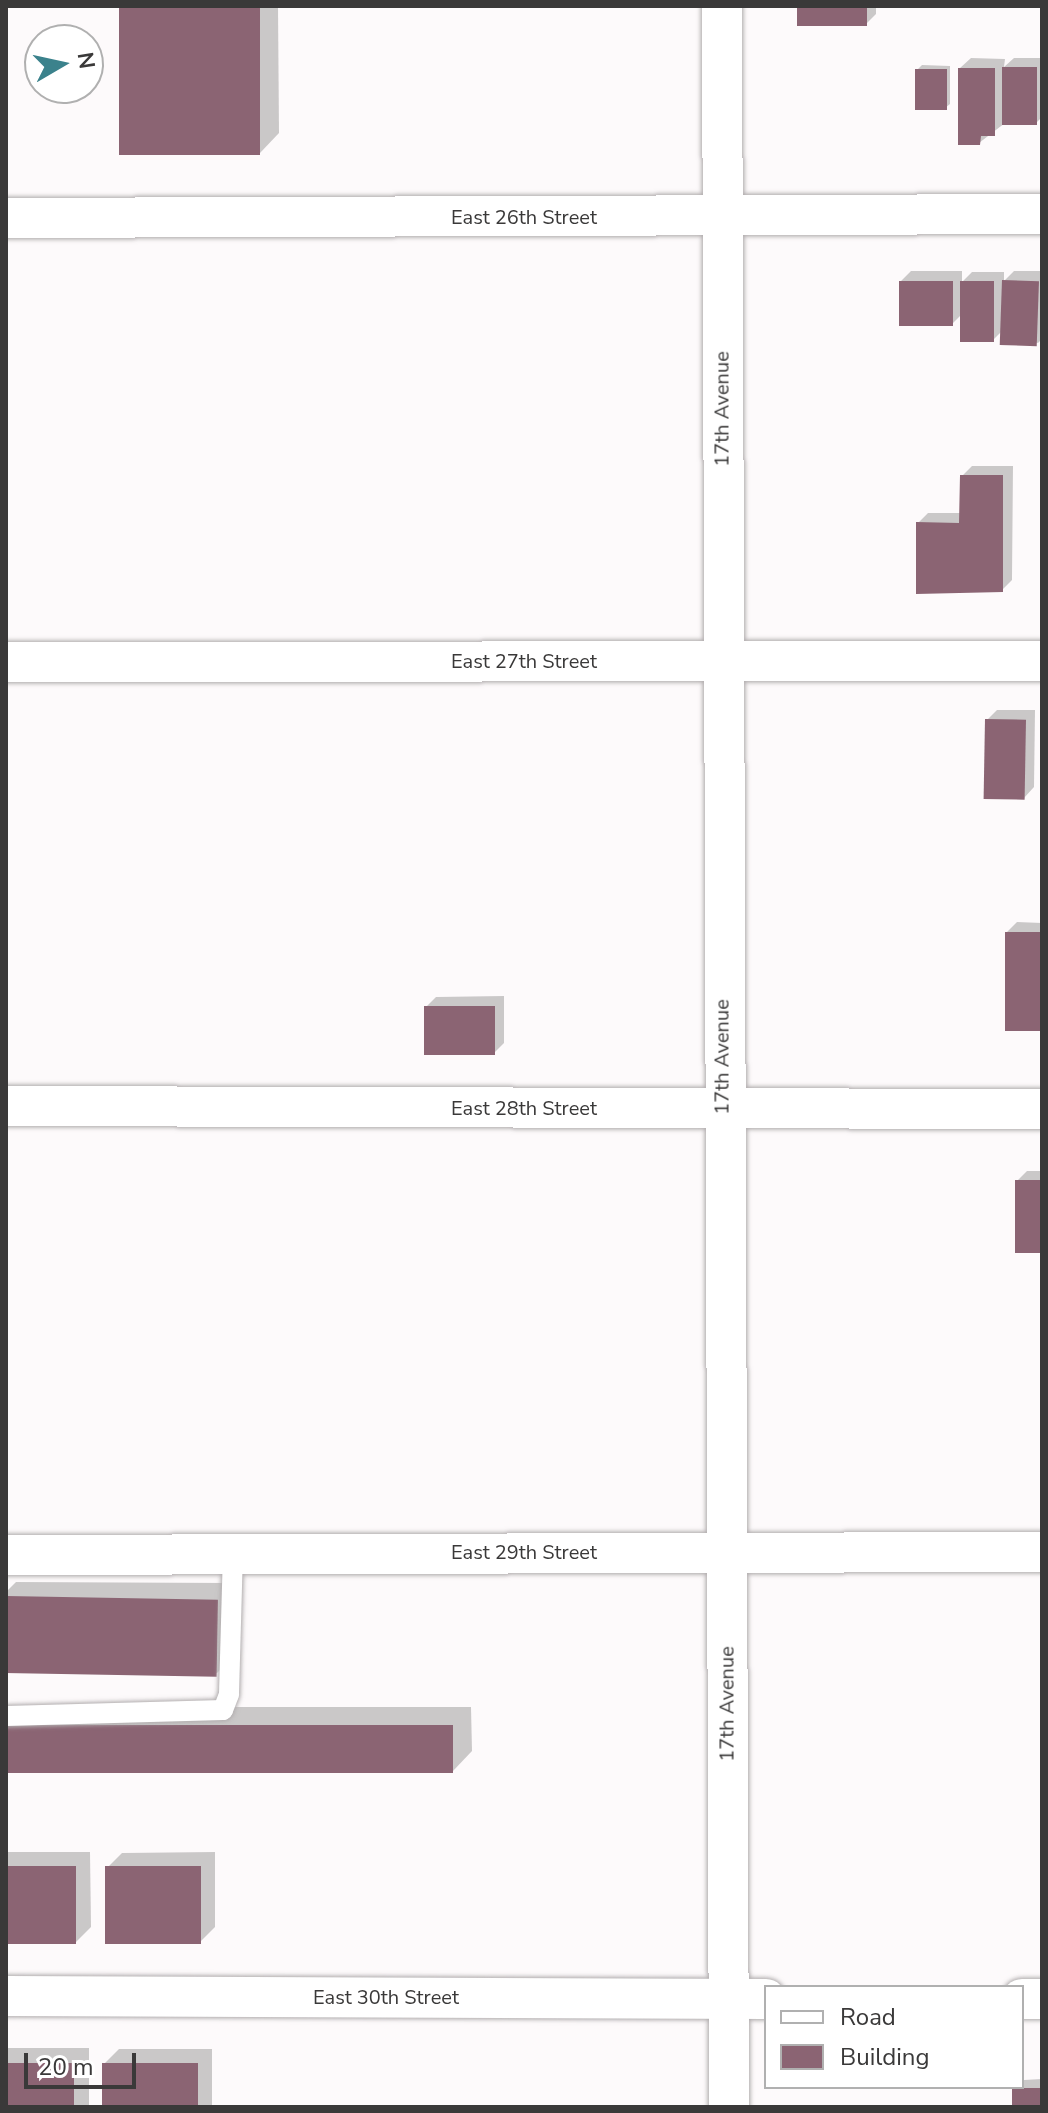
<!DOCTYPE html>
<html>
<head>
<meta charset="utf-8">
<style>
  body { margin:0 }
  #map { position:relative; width:1048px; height:2113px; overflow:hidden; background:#fdfafb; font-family:"Nunito Sans",sans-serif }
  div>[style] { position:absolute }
  .shadow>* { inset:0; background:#0003; transform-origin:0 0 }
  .building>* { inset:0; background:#8b6473; transform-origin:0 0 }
  .roads { filter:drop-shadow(0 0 2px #b2aeaf) drop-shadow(0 0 2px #b2aeaf) }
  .service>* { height:20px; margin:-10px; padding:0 10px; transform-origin:10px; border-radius:10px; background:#fff }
  .minor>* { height:40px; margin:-20px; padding:0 20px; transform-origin:20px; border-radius:20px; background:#fff }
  span { translate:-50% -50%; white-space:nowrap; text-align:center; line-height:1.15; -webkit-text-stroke:8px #fff; paint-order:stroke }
  .street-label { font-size:20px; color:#3a3939 }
  .frame { position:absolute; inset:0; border:8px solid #3a3939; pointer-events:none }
  .legend { position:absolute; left:764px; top:1985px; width:260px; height:104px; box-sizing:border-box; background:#fff; border:2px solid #b0b0b0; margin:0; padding:10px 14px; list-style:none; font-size:24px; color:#3a3939 }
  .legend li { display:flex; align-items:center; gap:16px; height:40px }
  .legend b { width:40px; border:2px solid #b0b0b0 }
  .north { position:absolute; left:24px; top:24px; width:80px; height:80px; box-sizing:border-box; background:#fff; border:2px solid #b0b0b0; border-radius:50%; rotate:81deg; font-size:22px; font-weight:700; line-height:32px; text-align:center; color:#3a3939 }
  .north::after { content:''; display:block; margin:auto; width:28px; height:36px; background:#3b828c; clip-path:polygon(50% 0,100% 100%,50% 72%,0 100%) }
  .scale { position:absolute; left:24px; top:2053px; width:112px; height:36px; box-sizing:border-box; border:4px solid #3a3939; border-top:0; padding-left:10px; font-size:24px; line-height:28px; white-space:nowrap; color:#3a3939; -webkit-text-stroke:6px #fff; paint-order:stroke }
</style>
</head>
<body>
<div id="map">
  <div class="shadow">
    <i style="clip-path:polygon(121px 6px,278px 6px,279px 133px,260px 153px)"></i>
    <i style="clip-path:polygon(799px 6px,876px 6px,876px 14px,866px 24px)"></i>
    <i style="clip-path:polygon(971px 58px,1005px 59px,1004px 67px,1014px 58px,1042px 58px,1042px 117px,1036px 123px,1005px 123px,979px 143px,960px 68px)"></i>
    <i style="clip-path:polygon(922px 65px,950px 66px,950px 104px,945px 108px,917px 70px)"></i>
    <i style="clip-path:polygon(911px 271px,962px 271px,962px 282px,972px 272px,1004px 272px,1004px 281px,1014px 271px,1042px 271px,1042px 339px,1038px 343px,1003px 330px,993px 340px,962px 314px,952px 324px,901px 281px)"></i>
    <i style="clip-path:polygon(972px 466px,1013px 466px,1012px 580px,1002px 590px,918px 523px,928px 513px,962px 513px,962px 476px)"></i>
    <i style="clip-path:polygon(997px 710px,1035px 710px,1034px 787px,1024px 798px,987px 720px)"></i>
    <i style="clip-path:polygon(1017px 922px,1042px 923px,1042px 1029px,1007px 932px)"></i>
    <i style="clip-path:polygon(504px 996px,504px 1043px,494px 1053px,426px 1007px,436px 997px)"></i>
    <i style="clip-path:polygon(1027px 1171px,1042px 1171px,1042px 1251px,1017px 1181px)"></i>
    <i style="clip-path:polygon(16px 1582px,232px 1583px,232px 1658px,217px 1673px,6px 1671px,6px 1592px)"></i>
    <i style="clip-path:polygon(6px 1707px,471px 1707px,472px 1751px,453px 1771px,6px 1771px)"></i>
    <i style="clip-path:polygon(6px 1852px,90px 1852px,91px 1927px,76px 1942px,6px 1942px)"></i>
    <i style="clip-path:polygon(215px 1852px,215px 1927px,200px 1942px,107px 1868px,122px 1853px)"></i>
    <i style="left:89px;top:2048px;width:59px;height:83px;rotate:90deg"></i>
    <i style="clip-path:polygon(119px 2049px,212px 2049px,212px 2107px,105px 2107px,104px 2064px)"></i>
    <i style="clip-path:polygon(1042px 2079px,1042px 2107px,1014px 2107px,1014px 2090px,1022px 2087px,1024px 2080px)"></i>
  </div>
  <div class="building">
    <i style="left:119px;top:6px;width:141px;height:149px"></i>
    <i style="left:797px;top:6px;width:70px;height:20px"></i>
    <i style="left:1002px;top:67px;width:35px;height:58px"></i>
    <i style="clip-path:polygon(958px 68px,995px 68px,995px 136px,981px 136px,980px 145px,958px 145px)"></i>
    <i style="left:915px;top:69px;width:32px;height:41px"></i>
    <i style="left:1002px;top:280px;width:37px;height:65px;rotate:2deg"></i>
    <i style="left:899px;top:281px;width:54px;height:45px"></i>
    <i style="left:960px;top:281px;width:34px;height:61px"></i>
    <i style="clip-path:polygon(960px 475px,1003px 475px,1003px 592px,916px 594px,916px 522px,959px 523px)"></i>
    <i style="left:985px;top:719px;width:41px;height:80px;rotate:1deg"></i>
    <i style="left:1005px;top:932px;width:37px;height:99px"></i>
    <i style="left:424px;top:1006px;width:71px;height:49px"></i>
    <i style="left:1015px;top:1180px;width:27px;height:73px"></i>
    <i style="left:6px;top:1596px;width:212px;height:77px;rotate:1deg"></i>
    <i style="left:453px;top:1725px;width:48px;height:447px;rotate:90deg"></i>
    <i style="left:6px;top:1866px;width:70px;height:78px"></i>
    <i style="left:201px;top:1866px;width:78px;height:96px;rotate:90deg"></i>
    <i style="left:6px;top:2063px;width:68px;height:44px"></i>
    <i style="left:102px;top:2063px;width:96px;height:44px"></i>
    <i style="left:1042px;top:2088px;width:19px;height:30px;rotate:90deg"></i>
  </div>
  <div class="roads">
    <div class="service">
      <i style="left:6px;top:1716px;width:217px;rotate:-1.6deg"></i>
      <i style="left:223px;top:1710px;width:17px;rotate:-69deg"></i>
      <i style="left:229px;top:1694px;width:141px;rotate:-88.4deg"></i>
    </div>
    <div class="minor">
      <i style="left:722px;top:6px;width:2101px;rotate:89.81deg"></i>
      <i style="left:6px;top:218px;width:1036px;rotate:-0.22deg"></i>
      <i style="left:6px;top:662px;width:1036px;rotate:-0.06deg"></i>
      <i style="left:6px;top:1106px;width:1036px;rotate:0.17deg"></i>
      <i style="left:6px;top:1555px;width:1036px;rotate:-0.17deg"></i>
      <i style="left:6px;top:1996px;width:760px;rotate:0.23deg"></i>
      <i style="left:1022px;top:1999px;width:20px"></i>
    </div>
  </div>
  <div class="street-label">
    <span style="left:524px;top:217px">East 26th Street</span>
    <span style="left:722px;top:409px;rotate:-90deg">17th Avenue</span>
    <span style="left:524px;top:661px">East 27th Street</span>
    <span style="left:722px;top:1057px;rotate:-90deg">17th Avenue</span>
    <span style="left:524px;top:1108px">East 28th Street</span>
    <span style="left:524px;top:1552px">East 29th Street</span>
    <span style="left:727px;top:1704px;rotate:-90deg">17th Avenue</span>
    <span style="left:386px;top:1997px">East 30th Street</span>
  </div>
  <div class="frame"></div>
  <ul class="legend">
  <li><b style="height:10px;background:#fff"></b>Road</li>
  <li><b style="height:22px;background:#8b6473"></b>Building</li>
  </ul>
  <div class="north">N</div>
  <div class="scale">20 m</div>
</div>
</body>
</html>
